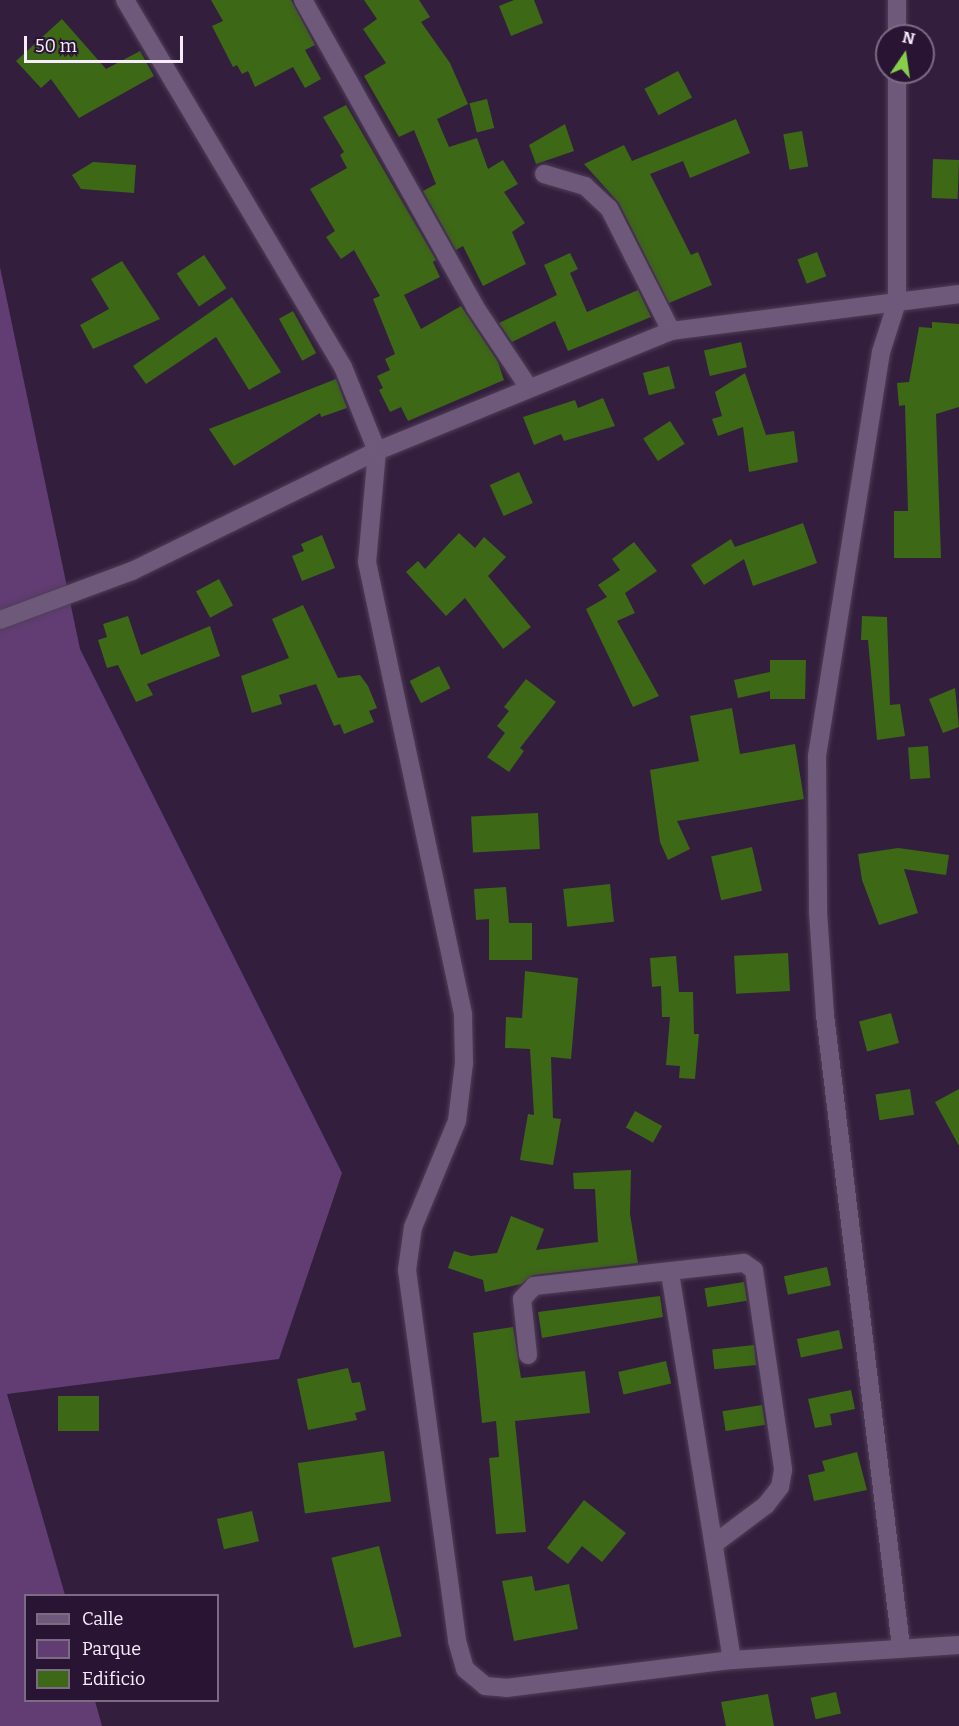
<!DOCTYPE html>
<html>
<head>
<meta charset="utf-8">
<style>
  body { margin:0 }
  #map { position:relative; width:959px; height:1726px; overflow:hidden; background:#331f3d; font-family:Bitter,serif }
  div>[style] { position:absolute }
  .green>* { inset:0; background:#613d73 }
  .building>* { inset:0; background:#3d6816; transform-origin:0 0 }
  .roads { filter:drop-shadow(0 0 2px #503e58) drop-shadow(0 0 2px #503e58) }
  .street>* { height:18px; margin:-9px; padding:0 9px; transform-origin:9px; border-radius:9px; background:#6f597b }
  span { translate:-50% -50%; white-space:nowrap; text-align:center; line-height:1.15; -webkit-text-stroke:5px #291533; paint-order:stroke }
  .legend { position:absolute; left:24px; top:1594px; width:195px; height:108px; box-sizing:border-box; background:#291533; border:2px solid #7b6b83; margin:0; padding:8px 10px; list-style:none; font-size:18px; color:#f7ecfc }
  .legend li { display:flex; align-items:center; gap:12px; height:30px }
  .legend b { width:30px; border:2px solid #7b6b83 }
  .north { position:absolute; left:875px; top:24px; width:60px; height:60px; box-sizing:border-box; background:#291533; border:2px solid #7b6b83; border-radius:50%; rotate:13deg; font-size:16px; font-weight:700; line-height:24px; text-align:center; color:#f7ecfc }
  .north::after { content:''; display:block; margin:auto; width:21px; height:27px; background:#87cf4b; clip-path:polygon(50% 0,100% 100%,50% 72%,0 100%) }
  .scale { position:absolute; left:24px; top:36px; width:159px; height:27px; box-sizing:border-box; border:3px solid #f7ecfc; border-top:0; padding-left:8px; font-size:18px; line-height:21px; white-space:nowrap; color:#f7ecfc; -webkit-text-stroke:4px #291533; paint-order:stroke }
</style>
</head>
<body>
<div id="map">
  <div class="green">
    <i style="clip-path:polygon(0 267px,80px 649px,342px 1173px,279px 1359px,7px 1394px,65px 1595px,26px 1596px,26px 1700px,95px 1701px,102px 1726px,0 1726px)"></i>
  </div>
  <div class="building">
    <i style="clip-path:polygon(211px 0,291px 0,315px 45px,305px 50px,321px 79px,305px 88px,293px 67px,255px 87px,248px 71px,242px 74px,237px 65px,233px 67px,212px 26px,223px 21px)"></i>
    <i style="clip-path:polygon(364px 0,419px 0,430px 17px,421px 22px,450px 63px,468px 104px,437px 119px,449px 147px,477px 138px,488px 169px,503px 160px,518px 184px,504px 192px,525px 223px,512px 232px,526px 264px,483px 286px,463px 246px,456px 250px,423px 191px,436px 184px,414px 130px,399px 137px,364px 76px,386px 63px,363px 29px,377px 19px)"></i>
    <i style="clip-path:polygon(514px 0,534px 0,543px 23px,511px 36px,499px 6px)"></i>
    <i style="clip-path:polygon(62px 19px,106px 69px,140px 51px,154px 76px,79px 118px,51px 79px,41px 88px,16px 61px)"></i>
    <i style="left:678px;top:71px;width:30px;height:38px;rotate:62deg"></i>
    <i style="left:487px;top:99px;width:30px;height:18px;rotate:76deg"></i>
    <i style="clip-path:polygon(346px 105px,436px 260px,433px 262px,440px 277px,404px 295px,421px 329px,461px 306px,498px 362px,504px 380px,408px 421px,401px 407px,390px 412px,379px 390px,383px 388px,377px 376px,390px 370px,385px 359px,395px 354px,373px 299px,380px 296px,354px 250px,341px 259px,326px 237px,335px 231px,310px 189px,347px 168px,340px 155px,344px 152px,323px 117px)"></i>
    <i style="clip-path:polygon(736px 119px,750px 153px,690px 178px,683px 161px,650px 174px,691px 255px,698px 252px,712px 285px,669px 303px,619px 203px,584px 164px,624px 145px,632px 161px)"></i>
    <i style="clip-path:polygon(565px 124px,574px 151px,536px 164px,529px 145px)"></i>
    <i style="left:802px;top:131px;width:36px;height:19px;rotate:80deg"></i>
    <i style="left:933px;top:159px;width:26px;height:39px;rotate:2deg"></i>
    <i style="clip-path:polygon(93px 162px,136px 165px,134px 193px,81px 189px,72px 175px)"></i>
    <i style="left:817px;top:252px;width:26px;height:21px;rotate:69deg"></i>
    <i style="clip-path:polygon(570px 253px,578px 269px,570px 273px,587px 312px,638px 290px,651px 317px,568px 351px,555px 321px,512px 342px,499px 323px,557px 295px,544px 265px)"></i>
    <i style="left:204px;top:255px;width:40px;height:33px;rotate:56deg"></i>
    <i style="clip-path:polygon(122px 261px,160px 319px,93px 349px,80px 325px,109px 309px,91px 279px)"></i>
    <i style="clip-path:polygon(232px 297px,281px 372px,249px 390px,216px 337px,146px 384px,133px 366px)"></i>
    <i style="left:293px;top:311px;width:48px;height:16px;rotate:61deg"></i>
    <i style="clip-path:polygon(932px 322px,959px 324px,959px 407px,936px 414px,941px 558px,894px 558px,894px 511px,908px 511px,905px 405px,899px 406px,897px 383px,909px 382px,919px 327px,932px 328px)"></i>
    <i style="left:741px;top:342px;width:26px;height:38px;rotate:77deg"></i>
    <i style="left:669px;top:366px;width:23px;height:27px;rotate:75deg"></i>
    <i style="clip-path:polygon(745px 373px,766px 435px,794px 431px,798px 462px,749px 472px,743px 427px,718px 436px,712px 419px,722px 416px,715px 392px)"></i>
    <i style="clip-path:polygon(336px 379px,347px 408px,321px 417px,320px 413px,234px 466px,209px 429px)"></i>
    <i style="clip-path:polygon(603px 398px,615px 426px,564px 441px,561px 434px,534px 445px,523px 417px,575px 400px,578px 408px)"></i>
    <i style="left:670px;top:421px;width:27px;height:32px;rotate:57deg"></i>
    <i style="left:519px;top:472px;width:34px;height:32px;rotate:66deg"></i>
    <i style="clip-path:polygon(803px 523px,817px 563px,753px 586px,744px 559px,704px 585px,691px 565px,731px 539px,735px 547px)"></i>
    <i style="clip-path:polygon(459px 533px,475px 548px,484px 537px,506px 557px,488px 576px,531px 627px,503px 649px,465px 598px,446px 616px,406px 572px,418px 561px,425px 569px)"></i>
    <i style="clip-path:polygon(322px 535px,335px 568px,302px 581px,292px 556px,304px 551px,301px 544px)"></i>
    <i style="clip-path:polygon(634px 542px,657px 571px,625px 593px,635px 613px,617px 621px,659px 696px,633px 707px,586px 609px,607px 597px,598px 585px,620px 570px,612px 559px)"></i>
    <i style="left:219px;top:579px;width:30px;height:26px;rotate:62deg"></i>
    <i style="clip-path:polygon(303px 605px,338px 678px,360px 675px,368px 686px,377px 708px,369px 711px,374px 722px,344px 734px,340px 724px,334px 726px,316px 684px,279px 695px,282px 704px,252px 713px,241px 676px,289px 658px,272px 619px)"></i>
    <i style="clip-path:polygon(128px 616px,141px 655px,210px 626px,220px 656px,147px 684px,153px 695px,136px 702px,118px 665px,107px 668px,98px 640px,107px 637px,103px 624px)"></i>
    <i style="clip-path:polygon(862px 616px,887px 617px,890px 705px,900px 704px,905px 736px,877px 740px,868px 640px,861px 640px)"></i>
    <i style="clip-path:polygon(770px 660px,806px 660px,805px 699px,770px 699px,770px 691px,738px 698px,734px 680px,770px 672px)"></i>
    <i style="left:439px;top:666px;width:25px;height:33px;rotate:63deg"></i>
    <i style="clip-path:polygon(526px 679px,556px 702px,520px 748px,524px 751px,509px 772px,487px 757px,505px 733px,497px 726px,509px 711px,504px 707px)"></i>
    <i style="clip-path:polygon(955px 688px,959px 727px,943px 733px,929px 699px)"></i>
    <i style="clip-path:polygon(732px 708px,740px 754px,795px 744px,804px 799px,677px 821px,690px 849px,668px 860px,660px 842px,650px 770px,699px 761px,690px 716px)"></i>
    <i style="left:928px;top:746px;width:32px;height:20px;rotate:86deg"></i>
    <i style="left:538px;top:813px;width:36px;height:67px;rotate:87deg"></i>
    <i style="left:752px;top:847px;width:45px;height:42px;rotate:77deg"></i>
    <i style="clip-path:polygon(898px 848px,949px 855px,946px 875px,904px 869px,918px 913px,879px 925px,862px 880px,858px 854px)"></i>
    <i style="left:610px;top:884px;width:38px;height:47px;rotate:84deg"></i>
    <i style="clip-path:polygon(506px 887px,509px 923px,532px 923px,532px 960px,489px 960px,489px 919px,476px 920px,474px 889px)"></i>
    <i style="left:788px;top:953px;width:38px;height:54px;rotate:87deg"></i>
    <i style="clip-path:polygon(676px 956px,679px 992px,693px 992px,694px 1034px,699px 1034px,695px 1079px,679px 1078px,680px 1066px,666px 1065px,670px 1017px,662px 1017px,661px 986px,652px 987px,650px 958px)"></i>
    <i style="clip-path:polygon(525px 971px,578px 978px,571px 1059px,551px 1057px,553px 1118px,561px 1119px,553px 1165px,520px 1160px,528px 1114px,534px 1115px,530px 1049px,505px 1048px,506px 1017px,522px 1018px)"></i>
    <i style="left:891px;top:1013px;width:31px;height:33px;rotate:75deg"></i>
    <i style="left:910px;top:1089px;width:26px;height:35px;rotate:81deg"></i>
    <i style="clip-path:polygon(959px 1089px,959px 1146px,935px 1102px)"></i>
    <i style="left:635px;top:1111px;width:31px;height:19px;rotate:29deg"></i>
    <i style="clip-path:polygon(631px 1170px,630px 1214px,638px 1263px,533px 1275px,521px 1284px,485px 1292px,483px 1280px,448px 1268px,454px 1251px,471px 1256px,497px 1253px,511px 1216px,544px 1229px,536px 1250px,598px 1242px,595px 1189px,574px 1189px,573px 1173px)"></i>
    <i style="left:827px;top:1267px;width:19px;height:44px;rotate:78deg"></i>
    <i style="left:744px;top:1282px;width:19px;height:40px;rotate:81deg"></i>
    <i style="clip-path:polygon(660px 1296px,663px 1317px,542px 1338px,538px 1312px)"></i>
    <i style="clip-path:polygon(513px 1327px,521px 1378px,585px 1371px,590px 1413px,515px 1421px,526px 1532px,496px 1534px,489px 1458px,499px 1457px,496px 1421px,482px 1423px,473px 1333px)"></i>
    <i style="left:839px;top:1330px;width:19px;height:43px;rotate:78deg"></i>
    <i style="left:754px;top:1345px;width:20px;height:42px;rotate:84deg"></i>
    <i style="left:666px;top:1361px;width:23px;height:49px;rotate:77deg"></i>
    <i style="clip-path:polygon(348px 1368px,352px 1383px,360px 1382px,366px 1410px,355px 1413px,357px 1420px,308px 1430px,297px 1379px)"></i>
    <i style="clip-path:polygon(851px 1390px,855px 1409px,830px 1414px,832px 1425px,815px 1428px,808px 1399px)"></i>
    <i style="left:58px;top:1396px;width:41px;height:35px"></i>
    <i style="left:762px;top:1405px;width:20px;height:40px;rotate:81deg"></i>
    <i style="left:384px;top:1451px;width:51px;height:87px;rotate:82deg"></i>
    <i style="clip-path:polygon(857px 1452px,867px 1490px,814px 1501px,808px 1475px,825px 1471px,822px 1461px)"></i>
    <i style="clip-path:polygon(584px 1500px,626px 1533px,602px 1562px,582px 1546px,568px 1564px,547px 1548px)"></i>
    <i style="left:252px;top:1511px;width:31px;height:36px;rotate:77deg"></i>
    <i style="left:379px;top:1546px;width:93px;height:49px;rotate:76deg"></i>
    <i style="clip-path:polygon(532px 1576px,535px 1591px,569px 1584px,578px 1629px,514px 1641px,502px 1581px)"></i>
    <i style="left:836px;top:1692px;width:22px;height:26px;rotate:77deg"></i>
    <i style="clip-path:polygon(768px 1694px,774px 1726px,726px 1726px,721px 1702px)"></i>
  </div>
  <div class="roads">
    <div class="street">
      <i style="left:125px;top:0;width:427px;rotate:59.3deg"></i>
      <i style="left:343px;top:367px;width:91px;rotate:68deg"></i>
      <i style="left:377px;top:451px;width:111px;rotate:95.1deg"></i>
      <i style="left:367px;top:562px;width:463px;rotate:78deg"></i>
      <i style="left:463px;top:1015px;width:48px;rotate:88.8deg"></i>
      <i style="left:464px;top:1063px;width:58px;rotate:96.9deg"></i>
      <i style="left:457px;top:1121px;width:115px;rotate:112.5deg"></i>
      <i style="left:413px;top:1227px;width:43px;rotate:97.9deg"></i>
      <i style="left:407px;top:1270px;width:374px;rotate:82.3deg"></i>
      <i style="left:457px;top:1641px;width:29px;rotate:74deg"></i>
      <i style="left:465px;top:1669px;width:26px;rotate:40deg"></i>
      <i style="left:485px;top:1686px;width:21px;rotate:5deg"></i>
      <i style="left:506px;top:1688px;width:228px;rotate:-7.1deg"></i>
      <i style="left:732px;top:1660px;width:227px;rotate:-3.8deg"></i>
      <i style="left:303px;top:0;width:352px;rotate:60.7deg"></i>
      <i style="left:475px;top:307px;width:97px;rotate:56.3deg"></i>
      <i style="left:897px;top:36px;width:36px;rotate:-90deg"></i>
      <i style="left:897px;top:72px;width:230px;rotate:90deg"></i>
      <i style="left:897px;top:302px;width:52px;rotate:107.7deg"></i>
      <i style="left:881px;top:352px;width:409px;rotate:99deg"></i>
      <i style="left:817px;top:756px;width:156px;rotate:89.6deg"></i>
      <i style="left:818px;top:912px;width:103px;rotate:86.1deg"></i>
      <i style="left:825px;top:1015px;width:637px;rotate:83.14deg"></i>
      <i style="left:544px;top:174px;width:43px;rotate:16.3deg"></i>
      <i style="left:585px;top:186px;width:33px;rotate:43deg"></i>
      <i style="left:609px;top:208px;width:138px;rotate:63.2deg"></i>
      <i style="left:0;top:620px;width:141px;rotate:-20.4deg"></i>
      <i style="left:132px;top:571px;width:273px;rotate:-26.1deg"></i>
      <i style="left:377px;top:451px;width:318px;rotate:-22.2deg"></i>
      <i style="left:671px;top:331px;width:290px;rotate:-7.3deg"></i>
      <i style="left:670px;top:1273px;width:392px;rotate:80.9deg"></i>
      <i style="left:528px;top:1355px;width:56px;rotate:-96.1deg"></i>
      <i style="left:522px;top:1299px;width:18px;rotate:-47deg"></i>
      <i style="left:534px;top:1286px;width:211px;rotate:-6.3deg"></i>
      <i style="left:744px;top:1263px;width:12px;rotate:35deg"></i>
      <i style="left:754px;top:1270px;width:202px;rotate:81.7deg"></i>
      <i style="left:783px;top:1470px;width:17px;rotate:100deg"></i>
      <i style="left:780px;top:1487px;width:23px;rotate:128deg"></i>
      <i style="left:766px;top:1505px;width:65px;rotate:143.1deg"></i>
    </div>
  </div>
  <ul class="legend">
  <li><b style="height:8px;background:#6f597b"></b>Calle</li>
  <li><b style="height:16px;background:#613d73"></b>Parque</li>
  <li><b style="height:16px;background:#3d6816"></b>Edificio</li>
  </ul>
  <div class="north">N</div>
  <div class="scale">50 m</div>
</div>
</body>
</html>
